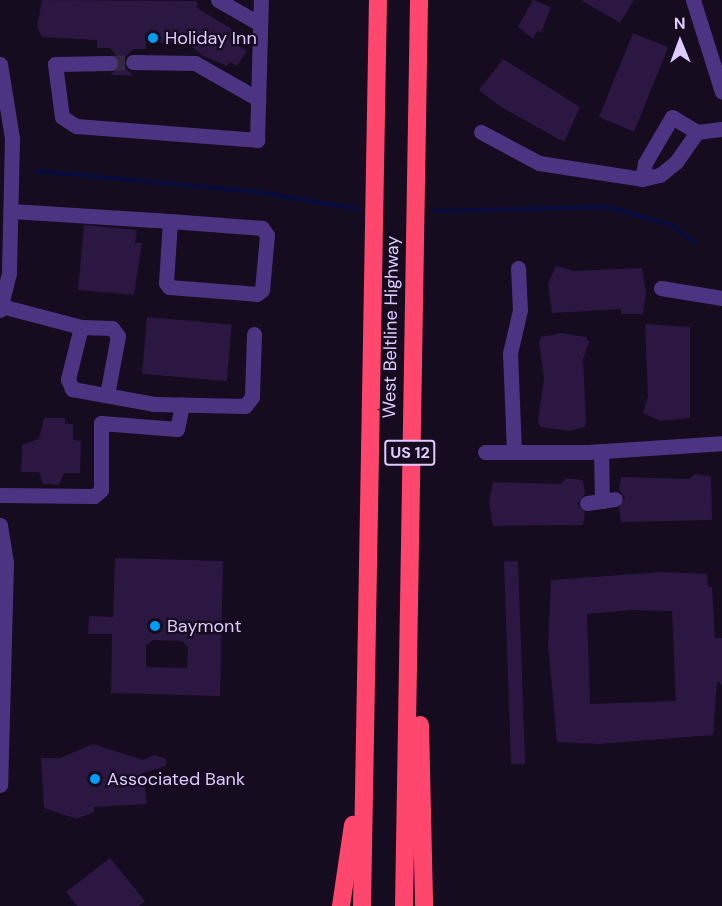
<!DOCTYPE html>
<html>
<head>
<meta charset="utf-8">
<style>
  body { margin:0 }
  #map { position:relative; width:722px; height:906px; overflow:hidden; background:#150c20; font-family:"DM Sans",sans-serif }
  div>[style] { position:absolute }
  .stream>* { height:4px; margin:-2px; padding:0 2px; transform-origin:2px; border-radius:2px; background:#070c3e }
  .building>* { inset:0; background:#2b1742; transform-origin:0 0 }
  .minor-tunnel>* { height:15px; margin-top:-7.5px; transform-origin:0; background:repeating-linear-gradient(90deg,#332941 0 15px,transparent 0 23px) }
  .minor>* { height:15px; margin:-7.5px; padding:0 7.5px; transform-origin:7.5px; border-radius:7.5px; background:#4c3482 }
  .highway>* { height:18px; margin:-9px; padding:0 9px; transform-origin:9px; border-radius:9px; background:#ff466d }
  .dots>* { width:16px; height:16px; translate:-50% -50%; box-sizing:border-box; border:3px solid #150c20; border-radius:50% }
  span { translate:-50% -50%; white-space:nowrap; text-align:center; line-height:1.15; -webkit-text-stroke:4.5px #150c20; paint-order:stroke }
  .shield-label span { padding:2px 4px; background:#150c20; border:2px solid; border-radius:4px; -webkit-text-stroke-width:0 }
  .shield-label { font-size:16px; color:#dfcbff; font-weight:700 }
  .poi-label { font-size:18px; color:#dfcbff }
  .left { translate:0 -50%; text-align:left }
  .street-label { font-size:18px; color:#dfcbff }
  .north { position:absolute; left:650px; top:12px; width:60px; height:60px; -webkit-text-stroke:4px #150c20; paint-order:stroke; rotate:359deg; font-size:16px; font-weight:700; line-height:24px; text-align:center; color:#dfcbff }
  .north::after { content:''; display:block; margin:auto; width:21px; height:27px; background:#dfcbff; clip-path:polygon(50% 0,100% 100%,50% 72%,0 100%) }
</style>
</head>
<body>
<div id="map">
  <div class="stream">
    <i style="left:37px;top:171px;width:229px;rotate:5.5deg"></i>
    <i style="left:265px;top:193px;width:94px;rotate:9.8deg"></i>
    <i style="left:433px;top:211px;width:174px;rotate:-1.3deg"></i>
    <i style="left:607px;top:207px;width:67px;rotate:15.5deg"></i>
    <i style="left:672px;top:225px;width:29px;rotate:38deg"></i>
  </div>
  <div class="building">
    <i style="clip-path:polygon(42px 0,197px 1px,197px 8px,245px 37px,239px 46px,247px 51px,237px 66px,230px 62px,227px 66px,203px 56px,186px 42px,146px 43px,146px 49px,133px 49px,124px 58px,124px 66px,133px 76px,110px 75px,119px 67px,119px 59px,110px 48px,97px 48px,97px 40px,42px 37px,37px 27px)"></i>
    <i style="clip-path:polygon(533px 0,551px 7px,541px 33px,538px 30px,533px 39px,518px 27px)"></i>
    <i style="clip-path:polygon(581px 0,634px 0,620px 23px)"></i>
    <i style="left:633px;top:33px;width:38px;height:91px;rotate:22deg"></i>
    <i style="clip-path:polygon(503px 59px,580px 107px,564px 142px,501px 107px,479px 90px)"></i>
    <i style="clip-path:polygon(84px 225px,137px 230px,135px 243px,142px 243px,134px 295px,78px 290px)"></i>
    <i style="clip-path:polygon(556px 266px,573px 271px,642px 268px,646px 292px,643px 314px,621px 314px,621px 309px,552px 313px,548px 284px)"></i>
    <i style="left:147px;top:317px;width:85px;height:57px;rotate:5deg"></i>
    <i style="clip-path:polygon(645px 324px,690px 327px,690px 418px,661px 421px,643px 413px,648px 396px)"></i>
    <i style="clip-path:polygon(561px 333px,586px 337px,589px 342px,583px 359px,586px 422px,585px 427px,570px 431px,540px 427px,538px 421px,544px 378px,539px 343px,541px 337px)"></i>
    <i style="clip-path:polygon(44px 418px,65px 418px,65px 424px,73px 424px,73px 440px,81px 441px,80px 473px,64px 473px,59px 485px,43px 484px,39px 472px,21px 472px,22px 445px,39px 439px)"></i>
    <i style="clip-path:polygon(695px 474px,711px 476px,712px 520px,621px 522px,619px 508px,625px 498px,619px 490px,621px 477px,689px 479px)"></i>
    <i style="clip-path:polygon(566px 478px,583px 480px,585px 494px,577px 504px,585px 512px,583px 525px,493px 526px,489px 502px,493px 482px,561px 484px)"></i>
    <i style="clip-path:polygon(evenodd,115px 558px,223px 561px,220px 696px,111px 693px,112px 634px,88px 634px,89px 616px,113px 617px,115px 558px,153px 640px,182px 641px,188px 647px,187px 668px,146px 667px,146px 646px,153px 640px)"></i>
    <i style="left:518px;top:561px;width:203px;height:14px;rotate:88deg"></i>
    <i style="clip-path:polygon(evenodd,663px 572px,707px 574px,708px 587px,712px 587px,715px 638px,722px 638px,722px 685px,717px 681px,713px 735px,599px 744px,557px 742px,548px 644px,551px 580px,663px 572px,631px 610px,672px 611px,676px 701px,590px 704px,587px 614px,631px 610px)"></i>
    <i style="clip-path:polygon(93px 744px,143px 760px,154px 755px,166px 759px,166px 766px,143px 773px,147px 804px,94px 807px,94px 812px,77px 819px,44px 808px,41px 758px,60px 758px)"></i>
    <i style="clip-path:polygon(110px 858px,145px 901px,139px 906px,77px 906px,66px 892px)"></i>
  </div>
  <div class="minor-tunnel">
    <i style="left:110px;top:63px;width:23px;rotate:-2deg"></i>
  </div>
  <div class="minor">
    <i style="left:218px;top:0;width:48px;rotate:29.7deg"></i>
    <i style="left:693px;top:0;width:96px;rotate:72.5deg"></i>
    <i style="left:133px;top:62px;width:62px;rotate:0.9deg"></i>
    <i style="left:195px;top:63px;width:73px;rotate:29.7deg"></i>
    <i style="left:110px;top:63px;width:55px;rotate:179deg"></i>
    <i style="left:55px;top:64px;width:53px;rotate:82.5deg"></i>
    <i style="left:62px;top:117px;width:17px;rotate:33deg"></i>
    <i style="left:76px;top:126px;width:182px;rotate:4.4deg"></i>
    <i style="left:257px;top:140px;width:140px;rotate:-88.4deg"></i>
    <i style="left:0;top:64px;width:75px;rotate:80.8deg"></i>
    <i style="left:12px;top:138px;width:135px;rotate:91.3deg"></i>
    <i style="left:9px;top:273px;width:38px;rotate:104deg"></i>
    <i style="left:481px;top:132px;width:66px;rotate:28.1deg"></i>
    <i style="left:539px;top:163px;width:104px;rotate:8.8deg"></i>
    <i style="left:642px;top:179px;width:18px;rotate:-13deg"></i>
    <i style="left:660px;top:175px;width:21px;rotate:-39deg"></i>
    <i style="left:676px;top:162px;width:37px;rotate:-55deg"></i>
    <i style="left:697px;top:132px;width:25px;rotate:-7deg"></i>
    <i style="left:642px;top:179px;width:16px;rotate:-79deg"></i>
    <i style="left:645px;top:163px;width:53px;rotate:-59.6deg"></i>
    <i style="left:672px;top:117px;width:29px;rotate:31deg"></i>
    <i style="left:11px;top:211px;width:159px;rotate:3.6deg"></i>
    <i style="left:170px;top:221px;width:62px;rotate:93.7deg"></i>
    <i style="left:166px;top:283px;width:5px;rotate:53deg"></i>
    <i style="left:169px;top:287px;width:88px;rotate:4.5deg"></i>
    <i style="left:257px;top:294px;width:6px;rotate:-39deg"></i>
    <i style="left:262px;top:290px;width:55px;rotate:-84.8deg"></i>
    <i style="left:267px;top:235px;width:9px;rotate:-126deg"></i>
    <i style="left:262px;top:228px;width:92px;rotate:-175.6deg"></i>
    <i style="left:661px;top:288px;width:62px;rotate:9.3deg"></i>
    <i style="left:1px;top:306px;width:83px;rotate:14.7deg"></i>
    <i style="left:81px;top:327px;width:54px;rotate:104deg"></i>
    <i style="left:68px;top:379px;width:11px;rotate:68deg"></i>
    <i style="left:72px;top:389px;width:83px;rotate:10.4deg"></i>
    <i style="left:154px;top:404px;width:91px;rotate:1.3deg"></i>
    <i style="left:245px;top:406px;width:11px;rotate:-52deg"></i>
    <i style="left:252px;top:397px;width:63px;rotate:-88.2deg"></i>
    <i style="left:81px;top:327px;width:31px;rotate:2deg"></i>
    <i style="left:112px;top:328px;width:10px;rotate:53deg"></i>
    <i style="left:118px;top:336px;width:60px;rotate:100.6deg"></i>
    <i style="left:601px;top:451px;width:50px;rotate:88.9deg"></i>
    <i style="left:485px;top:452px;width:103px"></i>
    <i style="left:588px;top:452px;width:134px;rotate:-3.8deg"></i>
    <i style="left:514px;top:452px;width:99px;rotate:-92.3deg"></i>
    <i style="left:510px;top:353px;width:44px;rotate:-76.9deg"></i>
    <i style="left:520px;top:310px;width:42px;rotate:-92.7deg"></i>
    <i style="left:0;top:495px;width:94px;rotate:0.6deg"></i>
    <i style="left:94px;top:496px;width:9px;rotate:-41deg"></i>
    <i style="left:101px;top:490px;width:67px;rotate:-90deg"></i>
    <i style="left:101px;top:423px;width:76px;rotate:4.5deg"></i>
    <i style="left:177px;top:429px;width:25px;rotate:-78deg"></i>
    <i style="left:587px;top:503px;width:28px;rotate:-8deg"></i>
    <i style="left:0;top:525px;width:38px;rotate:81deg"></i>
    <i style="left:6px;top:563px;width:222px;rotate:91.5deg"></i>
  </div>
  <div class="highway">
    <i style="left:420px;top:725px;width:181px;rotate:88.7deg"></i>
    <i style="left:341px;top:906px;width:82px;rotate:-81.6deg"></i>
    <i style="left:362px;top:906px;width:906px;rotate:-88.99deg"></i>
    <i style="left:404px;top:906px;width:906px;rotate:-89.05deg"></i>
  </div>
  <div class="dots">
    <i style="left:153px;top:38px;background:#009cf6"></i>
    <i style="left:155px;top:626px;background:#009cf6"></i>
    <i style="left:95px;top:779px;background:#009cf6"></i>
  </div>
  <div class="shield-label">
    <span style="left:410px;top:453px">US 12</span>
  </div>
  <div class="poi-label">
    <span class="left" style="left:165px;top:38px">Holiday Inn</span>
    <span class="left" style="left:167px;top:626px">Baymont</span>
    <span class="left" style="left:107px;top:779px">Associated Bank</span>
  </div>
  <div class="street-label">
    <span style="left:391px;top:327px;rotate:-89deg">West Beltline Highway</span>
  </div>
  <div class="north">N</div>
</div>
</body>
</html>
